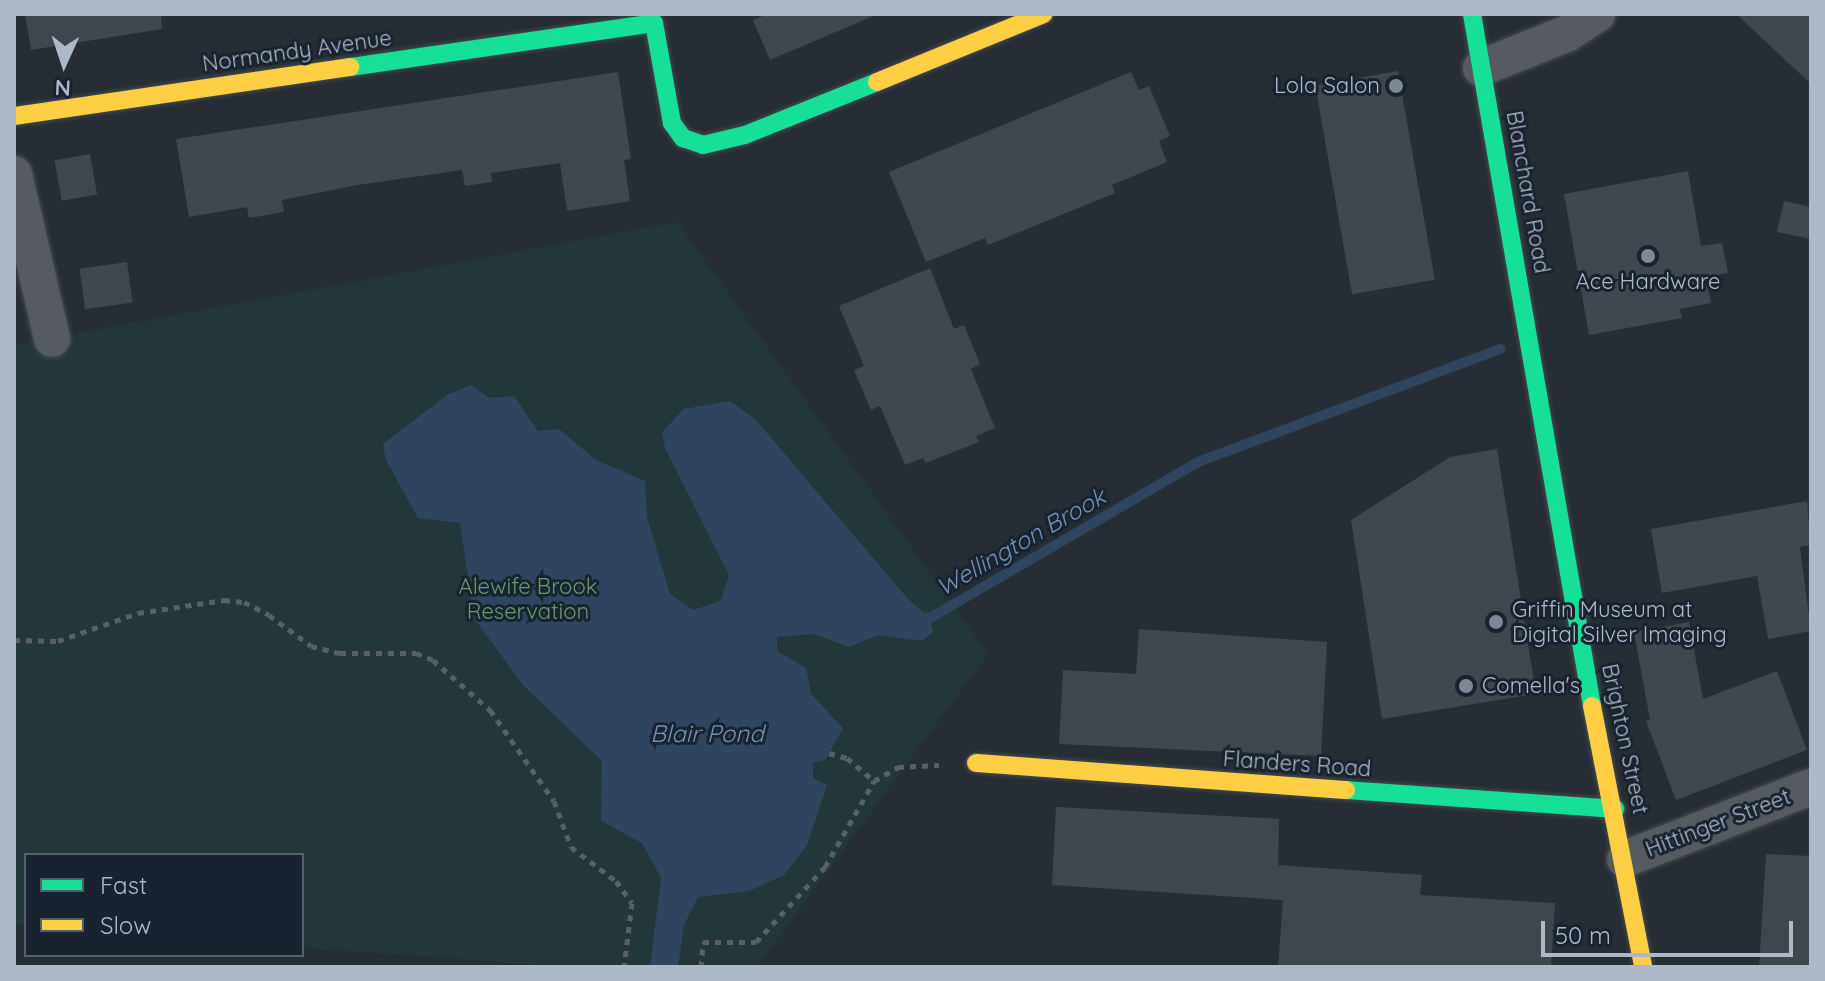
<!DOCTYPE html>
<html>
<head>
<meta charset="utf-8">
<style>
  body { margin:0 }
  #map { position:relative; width:1825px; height:981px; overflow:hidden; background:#262d34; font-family:Quicksand,sans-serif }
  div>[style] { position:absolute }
  .green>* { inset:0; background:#23373a }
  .water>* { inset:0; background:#2f455d }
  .stream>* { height:10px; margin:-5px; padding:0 5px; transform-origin:5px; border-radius:5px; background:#2f455d }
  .building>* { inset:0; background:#40464d; transform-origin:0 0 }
  .path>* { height:5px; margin-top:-2.5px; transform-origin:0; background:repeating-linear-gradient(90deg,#585f65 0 6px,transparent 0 12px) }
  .roads { filter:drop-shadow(0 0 2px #444a50) drop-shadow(0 0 2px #444a50) }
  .street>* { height:36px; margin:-18px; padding:0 18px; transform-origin:18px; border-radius:18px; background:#565b62 }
  .fast>* { height:18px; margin:-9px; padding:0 9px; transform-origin:9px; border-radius:9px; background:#16e098 }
  .slow>* { height:18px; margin:-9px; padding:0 9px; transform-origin:9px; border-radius:9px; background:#ffcf43 }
  .dots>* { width:22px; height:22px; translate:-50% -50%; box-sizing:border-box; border:4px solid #19232f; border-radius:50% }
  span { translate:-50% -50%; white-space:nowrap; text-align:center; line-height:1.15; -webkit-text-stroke:6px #19232f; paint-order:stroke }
  .street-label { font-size:22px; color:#aeb9c7 }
  .poi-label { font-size:22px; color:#aeb9c7 }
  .right { translate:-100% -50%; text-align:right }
  .left { translate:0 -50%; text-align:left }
  .park-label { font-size:22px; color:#64996e }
  .water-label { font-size:24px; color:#7490b2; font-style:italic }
  .frame { position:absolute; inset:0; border:16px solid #aeb9c7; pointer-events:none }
  .legend { position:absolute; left:24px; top:853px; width:280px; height:104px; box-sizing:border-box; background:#19232f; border:2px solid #555f6c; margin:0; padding:10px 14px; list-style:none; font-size:24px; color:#aeb9c7 }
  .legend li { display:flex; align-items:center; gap:16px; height:40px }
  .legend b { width:40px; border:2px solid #555f6c }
  .north { position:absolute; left:24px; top:24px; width:80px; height:80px; -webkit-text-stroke:6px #19232f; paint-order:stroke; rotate:183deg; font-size:22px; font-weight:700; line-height:32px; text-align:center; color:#aeb9c7 }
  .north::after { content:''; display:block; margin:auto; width:28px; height:36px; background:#aeb9c7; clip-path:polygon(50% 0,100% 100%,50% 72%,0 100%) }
  .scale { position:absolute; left:1541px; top:921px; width:252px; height:36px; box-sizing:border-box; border:4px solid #aeb9c7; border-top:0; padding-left:10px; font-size:24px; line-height:28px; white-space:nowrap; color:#aeb9c7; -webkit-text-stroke:6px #19232f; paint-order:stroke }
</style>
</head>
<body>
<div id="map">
  <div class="green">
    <i style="clip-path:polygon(677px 222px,988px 654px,757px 967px,565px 967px,302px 947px,302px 855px,26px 855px,26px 925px,14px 924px,14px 345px)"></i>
  </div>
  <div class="water">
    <i style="clip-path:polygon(471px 385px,489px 398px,514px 396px,538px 431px,559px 429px,596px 460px,645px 481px,647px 517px,670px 594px,693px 610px,721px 601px,729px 575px,665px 448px,662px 432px,684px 409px,730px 401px,755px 419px,907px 598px,930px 618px,933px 632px,922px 641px,878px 635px,849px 647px,814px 634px,777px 637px,777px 651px,806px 668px,811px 694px,843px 728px,825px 760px,813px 762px,813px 778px,827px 785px,807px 845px,784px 875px,749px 891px,698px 897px,684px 925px,678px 967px,650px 967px,661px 878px,642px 843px,601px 821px,602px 761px,523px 685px,474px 618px,460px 523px,418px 518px,386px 460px,383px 444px,447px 395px)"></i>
  </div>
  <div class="stream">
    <i style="left:917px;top:617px;width:13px;rotate:4deg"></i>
    <i style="left:930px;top:618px;width:310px;rotate:-30.2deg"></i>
    <i style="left:1198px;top:462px;width:323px;rotate:-20.5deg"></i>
  </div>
  <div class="building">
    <i style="clip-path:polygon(25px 14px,161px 14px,162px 29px,31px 50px)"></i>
    <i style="clip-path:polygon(768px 14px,878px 14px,770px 60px,753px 20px)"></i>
    <i style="clip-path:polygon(1736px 14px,1811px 14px,1811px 84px)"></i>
    <i style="left:1398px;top:71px;width:212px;height:84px;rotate:80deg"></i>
    <i style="clip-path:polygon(618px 72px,631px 159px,624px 160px,630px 201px,567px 211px,560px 163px,491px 173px,492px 182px,465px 186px,462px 170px,358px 185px,282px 200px,284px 212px,249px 218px,247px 207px,189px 217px,176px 139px)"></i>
    <i style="clip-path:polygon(1131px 72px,1139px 90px,1149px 86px,1170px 136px,1159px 141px,1167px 162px,1112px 185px,1115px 193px,988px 245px,985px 238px,926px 262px,889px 172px)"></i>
    <i style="left:90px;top:154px;width:41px;height:36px;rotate:80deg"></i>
    <i style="clip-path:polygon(1688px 171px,1701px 246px,1722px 243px,1728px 273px,1706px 277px,1711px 303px,1680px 309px,1682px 318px,1589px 335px,1564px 194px)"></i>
    <i style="clip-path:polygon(1784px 201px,1811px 207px,1811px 239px,1777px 232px)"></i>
    <i style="left:127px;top:262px;width:41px;height:48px;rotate:82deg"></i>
    <i style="clip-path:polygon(930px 268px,954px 329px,964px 325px,980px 364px,971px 369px,995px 428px,976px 436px,979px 442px,926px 463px,923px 458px,905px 465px,880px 406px,871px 410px,854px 370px,864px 366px,839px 306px)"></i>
    <i style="clip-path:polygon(1497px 449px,1536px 694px,1382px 719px,1351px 520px,1450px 457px)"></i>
    <i style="clip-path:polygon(1807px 501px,1811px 545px,1800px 547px,1811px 631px,1768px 639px,1757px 576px,1662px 593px,1651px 529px)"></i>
    <i style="clip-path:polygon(1689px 622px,1703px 699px,1777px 671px,1807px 750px,1676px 800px,1646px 721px,1650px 720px,1634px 632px)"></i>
    <i style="clip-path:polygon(1139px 629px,1327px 642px,1321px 756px,1059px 744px,1063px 670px,1136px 674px)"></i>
    <i style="clip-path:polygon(1056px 807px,1279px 819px,1278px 865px,1422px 875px,1420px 895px,1555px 903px,1551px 967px,1278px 967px,1283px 900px,1052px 885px)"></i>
    <i style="clip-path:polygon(1766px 854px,1811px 856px,1811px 967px,1759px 967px)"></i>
  </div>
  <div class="path">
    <i style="left:14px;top:640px;width:44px;rotate:1.3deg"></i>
    <i style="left:58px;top:641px;width:85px;rotate:-19.3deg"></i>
    <i style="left:138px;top:613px;width:87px;rotate:-8.6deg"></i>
    <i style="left:224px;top:600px;width:20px;rotate:6deg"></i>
    <i style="left:244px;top:602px;width:28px;rotate:27deg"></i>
    <i style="left:269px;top:615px;width:52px;rotate:36.4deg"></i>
    <i style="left:311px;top:646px;width:30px;rotate:14deg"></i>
    <i style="left:340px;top:653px;width:76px"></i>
    <i style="left:416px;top:653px;width:18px;rotate:22deg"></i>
    <i style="left:433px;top:660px;width:76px;rotate:41.3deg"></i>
    <i style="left:490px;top:710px;width:111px;rotate:54.9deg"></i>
    <i style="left:554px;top:801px;width:49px;rotate:69.7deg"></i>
    <i style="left:571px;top:847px;width:56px;rotate:37.1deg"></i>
    <i style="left:616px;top:881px;width:27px;rotate:54deg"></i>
    <i style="left:632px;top:903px;width:64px;rotate:97.1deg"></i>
    <i style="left:829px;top:753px;width:19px;rotate:16deg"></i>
    <i style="left:847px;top:758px;width:35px;rotate:40deg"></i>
    <i style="left:701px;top:967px;width:25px;rotate:-85deg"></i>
    <i style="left:703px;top:942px;width:53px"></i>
    <i style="left:756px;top:942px;width:102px;rotate:-47.4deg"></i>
    <i style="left:825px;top:867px;width:99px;rotate:-60.3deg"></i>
    <i style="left:874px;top:781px;width:28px;rotate:-30deg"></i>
    <i style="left:898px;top:767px;width:41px;rotate:-2.8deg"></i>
  </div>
  <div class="roads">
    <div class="street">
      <i style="left:1481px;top:68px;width:94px;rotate:-21.9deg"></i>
      <i style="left:1568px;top:33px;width:35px;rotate:-33deg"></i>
      <i style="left:14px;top:174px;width:169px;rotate:77deg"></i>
      <i style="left:1625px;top:859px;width:199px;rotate:-21.2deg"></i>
    </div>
    <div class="fast">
      <i style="left:1472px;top:14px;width:702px;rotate:80.16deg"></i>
      <i style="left:350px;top:67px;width:307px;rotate:-8.2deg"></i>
      <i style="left:654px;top:23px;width:102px;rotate:79.8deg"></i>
      <i style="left:672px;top:123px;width:19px;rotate:54deg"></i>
      <i style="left:683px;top:138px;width:21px;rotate:19deg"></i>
      <i style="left:703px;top:145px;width:43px;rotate:-13.4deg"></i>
      <i style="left:745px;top:135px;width:142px;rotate:-21.9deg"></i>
      <i style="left:1346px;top:790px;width:270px;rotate:4deg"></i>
    </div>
    <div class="slow">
      <i style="left:877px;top:82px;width:180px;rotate:-22.2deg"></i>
      <i style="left:14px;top:116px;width:340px;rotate:-8.3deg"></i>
      <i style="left:1592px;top:706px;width:266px;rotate:78.9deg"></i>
      <i style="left:976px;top:763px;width:371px;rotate:4.2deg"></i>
    </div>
  </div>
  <div class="dots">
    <i style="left:1396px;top:86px;background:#7e8894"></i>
    <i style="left:1648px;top:256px;background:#7e8894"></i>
    <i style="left:1496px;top:622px;background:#7e8894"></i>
    <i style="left:1466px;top:686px;background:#7e8894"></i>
  </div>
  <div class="street-label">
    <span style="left:297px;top:51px;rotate:-8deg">Normandy Avenue</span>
    <span style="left:1528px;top:192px;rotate:80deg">Blanchard Road</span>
    <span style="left:1625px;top:739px;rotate:78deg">Brighton Street</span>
    <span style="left:1297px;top:764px;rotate:4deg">Flanders Road</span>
    <span style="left:1718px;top:823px;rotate:-21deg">Hittinger Street</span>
  </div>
  <div class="poi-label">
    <span class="right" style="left:1380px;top:86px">Lola Salon</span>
    <span style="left:1648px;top:282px">Ace Hardware</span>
    <span class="left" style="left:1512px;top:622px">Griffin Museum at<br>Digital Silver Imaging</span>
    <span class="left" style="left:1482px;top:686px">Comella's</span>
  </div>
  <div class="park-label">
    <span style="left:528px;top:599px">Alewife Brook<br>Reservation</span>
  </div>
  <div class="water-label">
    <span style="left:1021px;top:542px;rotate:-30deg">Wellington Brook</span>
    <span style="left:707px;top:734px">Blair Pond</span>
  </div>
  <div class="frame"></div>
  <ul class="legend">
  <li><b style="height:10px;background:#16e098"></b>Fast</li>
  <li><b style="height:10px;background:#ffcf43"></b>Slow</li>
  </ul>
  <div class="north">N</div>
  <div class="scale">50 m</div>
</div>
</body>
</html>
